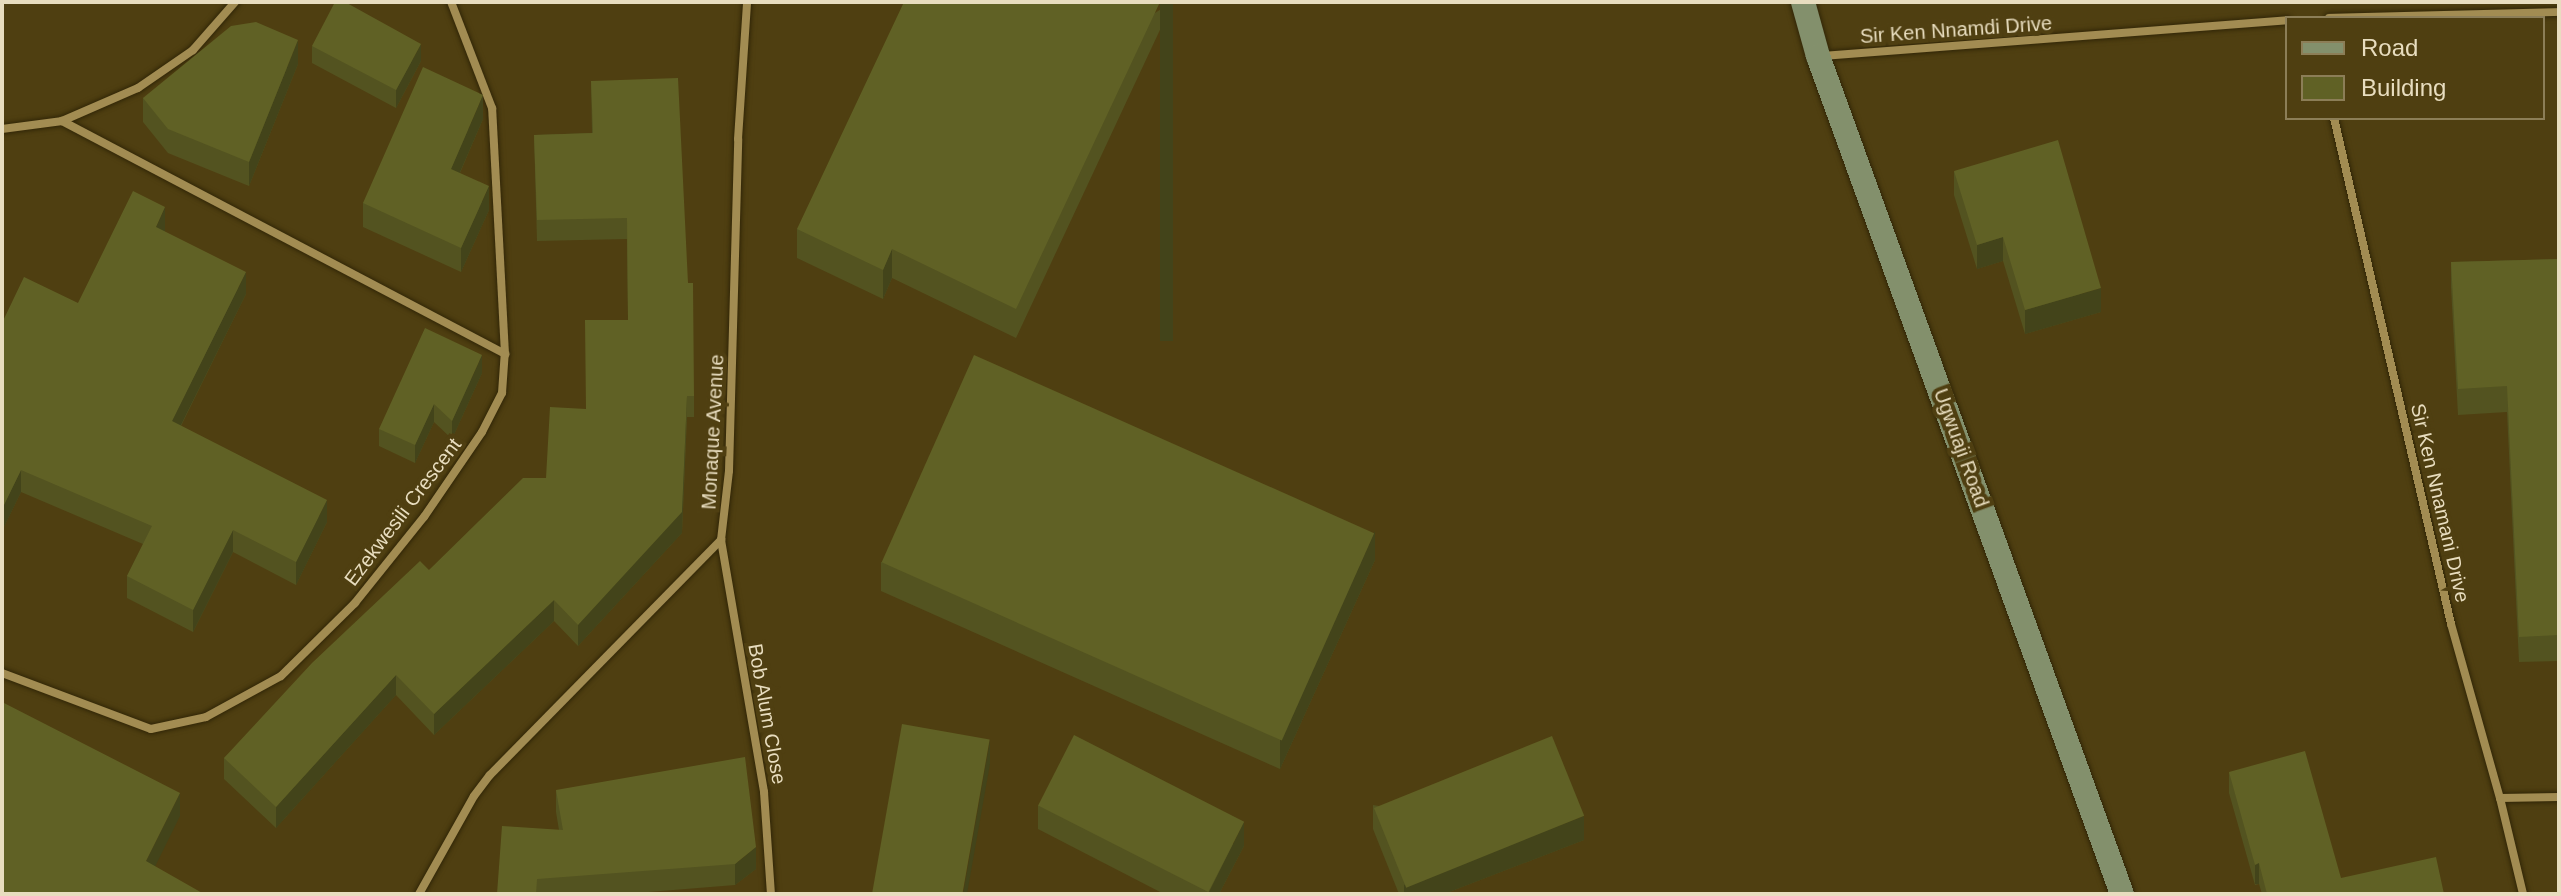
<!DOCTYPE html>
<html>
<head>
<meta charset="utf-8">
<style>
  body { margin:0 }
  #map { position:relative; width:2561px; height:896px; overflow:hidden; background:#4f3f11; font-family:Arial,sans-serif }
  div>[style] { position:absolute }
  .roads { filter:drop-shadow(0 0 2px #312607) drop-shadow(0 0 2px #312607) }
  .street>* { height:8px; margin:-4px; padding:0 4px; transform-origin:4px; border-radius:4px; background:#a28c52 }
  .secondary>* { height:24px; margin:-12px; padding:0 12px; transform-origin:12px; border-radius:12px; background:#83906c }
  .wall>* { inset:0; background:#535320 }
  .shaded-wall>* { inset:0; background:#43441a; transform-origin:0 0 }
  .building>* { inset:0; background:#606125; transform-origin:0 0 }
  span { translate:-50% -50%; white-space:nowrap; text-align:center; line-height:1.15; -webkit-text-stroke:8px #4f3f11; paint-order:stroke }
  .street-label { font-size:20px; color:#e8ddbf }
  .frame { position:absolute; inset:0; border:4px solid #e8ddbf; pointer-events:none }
  .legend { position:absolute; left:2285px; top:16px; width:260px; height:104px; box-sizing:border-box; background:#4f3f11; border:2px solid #8c7e57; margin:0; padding:10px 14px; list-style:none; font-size:24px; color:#e8ddbf }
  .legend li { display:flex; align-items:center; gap:16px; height:40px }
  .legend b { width:40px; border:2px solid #8c7e57 }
</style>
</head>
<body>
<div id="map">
  <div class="roads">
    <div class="street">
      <i style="left:2329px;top:18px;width:230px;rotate:-1.5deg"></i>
      <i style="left:1823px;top:56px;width:465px;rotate:-4.4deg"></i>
      <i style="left:2334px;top:118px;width:519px;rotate:76.98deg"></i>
      <i style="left:2451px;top:624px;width:181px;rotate:74.3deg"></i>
      <i style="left:2500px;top:798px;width:99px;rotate:76.5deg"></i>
      <i style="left:62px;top:121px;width:501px;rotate:27.74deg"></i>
      <i style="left:2px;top:129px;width:61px;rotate:-7.6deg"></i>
      <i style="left:62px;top:121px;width:83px;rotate:-23.5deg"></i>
      <i style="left:138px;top:88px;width:67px;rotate:-34.6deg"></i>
      <i style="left:193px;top:50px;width:64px;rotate:-48.8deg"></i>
      <i style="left:721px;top:540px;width:256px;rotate:80.3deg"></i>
      <i style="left:764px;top:792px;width:102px;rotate:86.1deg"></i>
      <i style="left:2px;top:673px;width:159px;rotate:20.6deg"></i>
      <i style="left:151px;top:729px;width:56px;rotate:-12.3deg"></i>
      <i style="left:206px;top:717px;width:85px;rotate:-28.7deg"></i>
      <i style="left:281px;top:676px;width:104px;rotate:-44.6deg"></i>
      <i style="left:355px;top:603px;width:110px;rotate:-51.3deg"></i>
      <i style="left:424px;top:517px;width:103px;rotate:-55.7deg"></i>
      <i style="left:482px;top:432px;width:44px;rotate:-62.9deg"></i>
      <i style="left:502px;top:393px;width:39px;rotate:-86deg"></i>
      <i style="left:505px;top:354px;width:246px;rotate:-93deg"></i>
      <i style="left:492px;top:108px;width:114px;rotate:-111.1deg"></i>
      <i style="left:2500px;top:798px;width:59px;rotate:-1deg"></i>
      <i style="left:419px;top:894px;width:112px;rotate:-60.7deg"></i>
      <i style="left:474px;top:796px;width:26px;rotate:-53deg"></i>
      <i style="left:490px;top:775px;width:330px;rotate:-45.5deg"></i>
      <i style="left:721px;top:540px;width:69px;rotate:-83.4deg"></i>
      <i style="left:729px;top:471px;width:332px;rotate:-88.4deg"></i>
      <i style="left:738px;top:139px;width:137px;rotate:-86.2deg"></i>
    </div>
    <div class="secondary">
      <i style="left:1803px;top:2px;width:56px;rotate:74.5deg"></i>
      <i style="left:1818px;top:56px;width:891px;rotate:70.06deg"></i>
    </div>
  </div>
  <div class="wall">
    <i style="clip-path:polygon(1173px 2px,1016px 338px,892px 278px,883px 299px,797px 258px,797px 229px)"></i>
    <i style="clip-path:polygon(312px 46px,421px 61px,396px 108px,312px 63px)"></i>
    <i style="clip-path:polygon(298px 64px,249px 186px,168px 153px,143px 122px,143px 98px)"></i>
    <i style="clip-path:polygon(591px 81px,694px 396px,694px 417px,687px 417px,682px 533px,578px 646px,554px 621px,434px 735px,396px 695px,276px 828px,224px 779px,224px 758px,429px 570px,546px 478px,586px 409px,628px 320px,627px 239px,537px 241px,534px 135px,592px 133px)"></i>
    <i style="clip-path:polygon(483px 119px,460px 173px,489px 210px,461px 272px,363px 227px,363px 203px)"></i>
    <i style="clip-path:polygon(1954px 171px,2101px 312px,2025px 334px,2003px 261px,1977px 269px,1954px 195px)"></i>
    <i style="clip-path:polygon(165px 230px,164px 232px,246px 294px,181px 426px,327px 522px,296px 585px,233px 552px,193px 632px,127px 598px,127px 576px,143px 544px,21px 492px,2px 531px,2px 323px,78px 303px)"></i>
    <i style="clip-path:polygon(2559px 259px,2559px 661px,2519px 662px,2507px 412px,2458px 415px,2451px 287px,2451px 262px)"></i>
    <i style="clip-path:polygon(482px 373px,452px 439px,434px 422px,415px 463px,379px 446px,379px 429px)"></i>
    <i style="clip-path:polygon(1375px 560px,1280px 769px,881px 591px,881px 562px)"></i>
    <i style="clip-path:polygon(2229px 772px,2341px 878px,2444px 894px,2262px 894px,2259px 884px,2255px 885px,2229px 793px)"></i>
    <i style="clip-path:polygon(556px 790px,756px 869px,735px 885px,624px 894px,497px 894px,559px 830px,556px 812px)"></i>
    <i style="clip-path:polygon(1038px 805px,1244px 846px,1219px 894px,1164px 894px,1038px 829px)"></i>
    <i style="clip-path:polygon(1373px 805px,1584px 840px,1444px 894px,1399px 894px,1373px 829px)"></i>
  </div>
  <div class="shaded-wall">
    <i style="left:1160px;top:2px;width:13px;height:339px"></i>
    <i style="clip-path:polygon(298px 40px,298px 64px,249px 186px,249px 162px)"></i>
    <i style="clip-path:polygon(421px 44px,421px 61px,396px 108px,396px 90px)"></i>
    <i style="clip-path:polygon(483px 95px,483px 119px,451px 193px,451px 169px)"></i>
    <i style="clip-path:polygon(489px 186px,489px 210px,461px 272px,461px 248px)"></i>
    <i style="clip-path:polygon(165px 207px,165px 230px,156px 250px,156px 227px)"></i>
    <i style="clip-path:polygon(2003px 237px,2003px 261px,1977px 269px,1977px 245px)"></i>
    <i style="clip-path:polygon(892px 249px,892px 278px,883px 299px,883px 270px)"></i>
    <i style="clip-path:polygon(246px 272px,246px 294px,172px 443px,172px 421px)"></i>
    <i style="clip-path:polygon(2101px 288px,2101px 312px,2025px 334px,2025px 310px)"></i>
    <i style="clip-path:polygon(482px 355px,482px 373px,452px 439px,452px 421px)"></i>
    <i style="clip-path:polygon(687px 396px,682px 533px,578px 646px,578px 625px)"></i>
    <i style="clip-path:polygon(434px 404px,434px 422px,415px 463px,415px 445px)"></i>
    <i style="clip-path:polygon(21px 470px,21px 492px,2px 531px,2px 509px)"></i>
    <i style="clip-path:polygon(327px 500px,327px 522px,296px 585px,296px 562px)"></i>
    <i style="clip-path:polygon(233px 530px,233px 552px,193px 632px,193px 610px)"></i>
    <i style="clip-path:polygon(1375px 531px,1375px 560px,1280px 769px,1280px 740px)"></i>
    <i style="clip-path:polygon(554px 600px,554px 621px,434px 735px,434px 714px)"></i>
    <i style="clip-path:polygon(396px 675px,396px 695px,276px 828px,276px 807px)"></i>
    <i style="clip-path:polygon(990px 740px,990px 764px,967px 894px,963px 894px)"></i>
    <i style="clip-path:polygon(180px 793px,180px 816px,146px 885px,146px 861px)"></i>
    <i style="clip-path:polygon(1584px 816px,1584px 840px,1444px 894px,1404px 894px,1404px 885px)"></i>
    <i style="clip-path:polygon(1244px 822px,1244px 846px,1219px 894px,1208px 894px)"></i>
    <i style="clip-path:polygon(756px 847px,756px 869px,735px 885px,735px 864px)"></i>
    <i style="left:2259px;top:863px;width:21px;height:4px;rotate:90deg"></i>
  </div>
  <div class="building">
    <i style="clip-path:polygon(335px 2px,345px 2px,421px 44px,396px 90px,312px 46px)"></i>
    <i style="clip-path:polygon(904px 2px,1160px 2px,1016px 309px,892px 249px,883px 270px,797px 229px)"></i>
    <i style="clip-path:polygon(256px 22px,298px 40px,249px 162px,168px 129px,143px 98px,231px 26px)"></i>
    <i style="clip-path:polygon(423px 67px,483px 95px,451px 169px,489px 186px,461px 248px,363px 203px)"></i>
    <i style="clip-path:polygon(678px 78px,688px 283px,693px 283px,694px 396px,687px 396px,682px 512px,578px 625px,554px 600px,434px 714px,396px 675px,276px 807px,224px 758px,312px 663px,420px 561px,429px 570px,523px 478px,546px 478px,550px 407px,586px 409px,585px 320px,628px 320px,627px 218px,537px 220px,534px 135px,593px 133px,591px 81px)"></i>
    <i style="clip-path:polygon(2058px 140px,2101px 288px,2025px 310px,2003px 237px,1977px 245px,1954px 171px)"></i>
    <i style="clip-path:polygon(133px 191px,165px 207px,156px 227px,246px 272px,172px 421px,327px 500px,296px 562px,233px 530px,193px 610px,127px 576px,152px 526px,21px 470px,2px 509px,2px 323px,24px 277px,78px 303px)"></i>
    <i style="clip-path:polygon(2559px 259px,2559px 635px,2519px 637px,2507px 386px,2458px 389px,2451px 262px)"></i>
    <i style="clip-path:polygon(425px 328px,482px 355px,452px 421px,434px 404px,415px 445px,379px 429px)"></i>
    <i style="left:974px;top:355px;width:438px;height:227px;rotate:24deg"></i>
    <i style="clip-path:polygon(2px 702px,180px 793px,146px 861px,204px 894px,2px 894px)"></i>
    <i style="left:902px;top:724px;width:89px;height:173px;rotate:10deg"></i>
    <i style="left:1074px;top:735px;width:191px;height:79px;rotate:27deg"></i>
    <i style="left:1552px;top:736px;width:86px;height:192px;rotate:68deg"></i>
    <i style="clip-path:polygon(2305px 751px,2341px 878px,2436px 857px,2444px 894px,2267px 894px,2259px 863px,2255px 865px,2229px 772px)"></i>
    <i style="clip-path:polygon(745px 757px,756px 847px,735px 864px,537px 879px,536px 894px,497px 894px,502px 826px,563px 830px,556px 790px)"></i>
  </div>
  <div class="street-label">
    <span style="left:1956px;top:30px;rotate:-4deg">Sir Ken Nnamdi Drive</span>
    <span style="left:713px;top:432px;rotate:-87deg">Monaque Avenue</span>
    <span style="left:1961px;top:448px;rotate:70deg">Ugwuaji Road</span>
    <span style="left:2440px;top:503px;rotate:77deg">Sir Ken Nnamani Drive</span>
    <span style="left:403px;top:512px;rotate:-53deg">Ezekwesili Crescent</span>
    <span style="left:767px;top:714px;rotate:80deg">Bob Alum Close</span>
  </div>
  <div class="frame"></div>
  <ul class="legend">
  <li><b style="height:10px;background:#83906c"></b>Road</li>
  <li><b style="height:22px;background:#606125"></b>Building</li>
  </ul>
</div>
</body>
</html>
